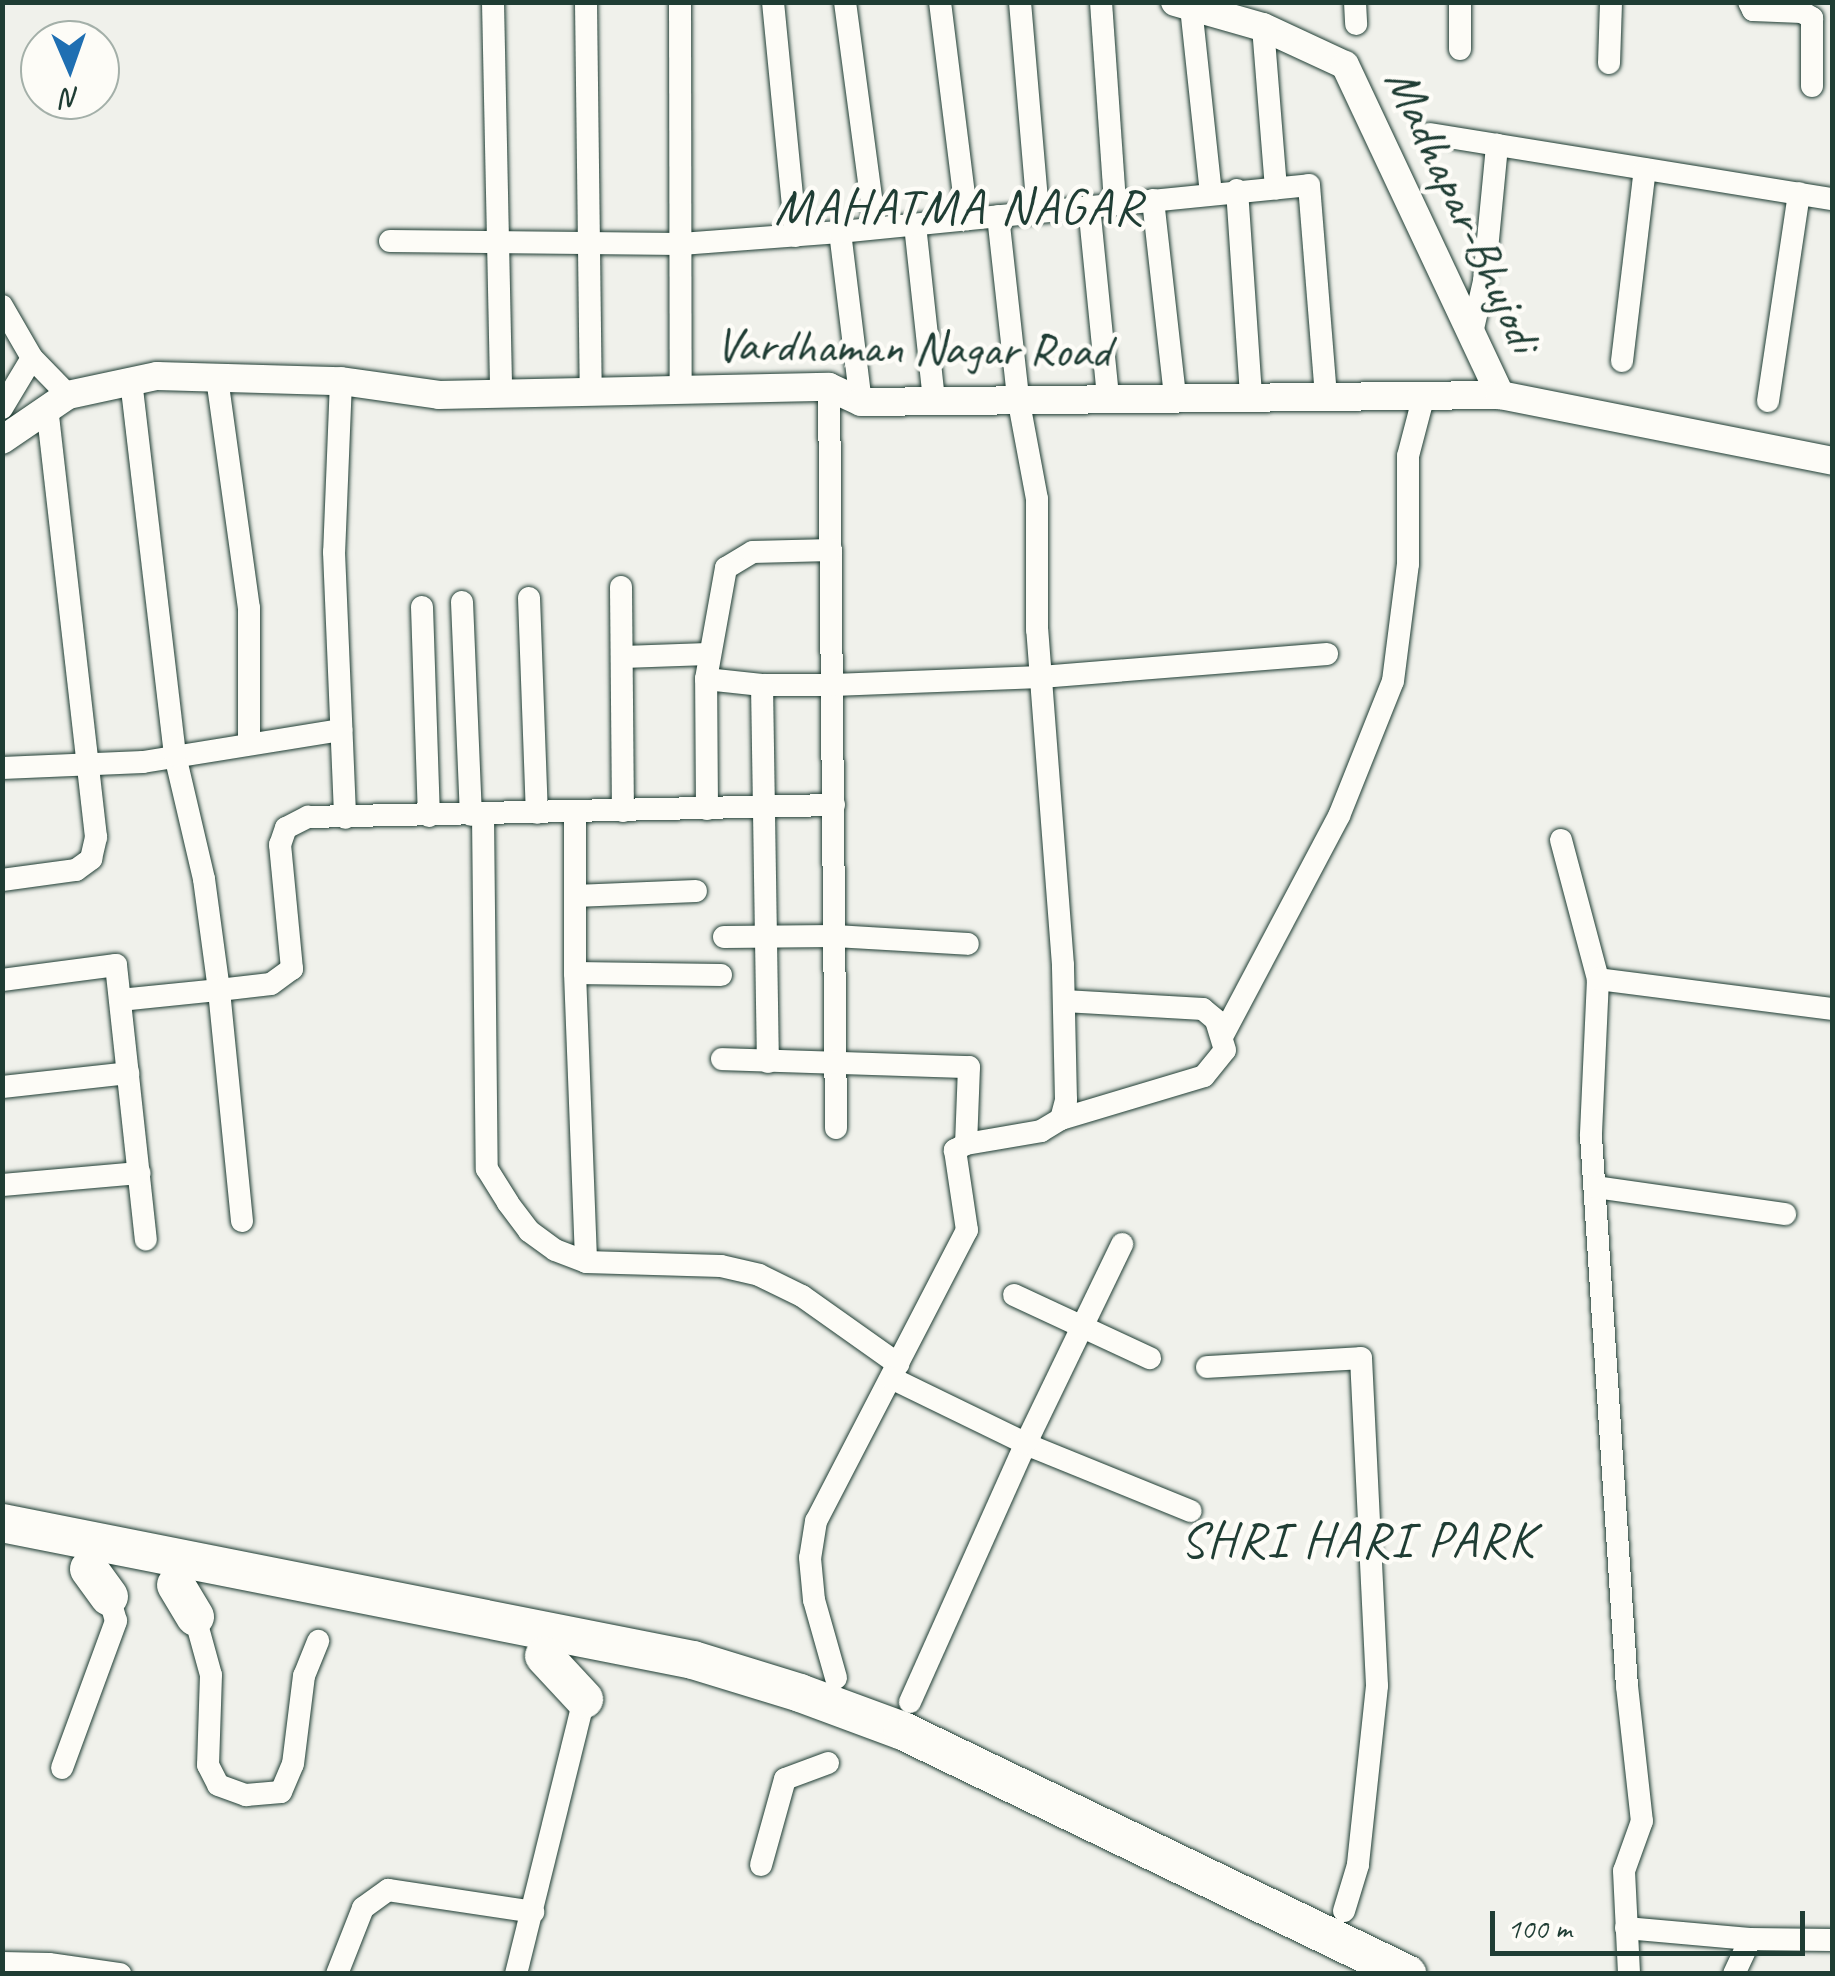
<!DOCTYPE html>
<html>
<head>
<meta charset="utf-8">
<style>
  body { margin:0 }
  #map { position:relative; width:1835px; height:1976px; overflow:hidden; background:#f0f1eb; font-family:Caveat,sans-serif }
  div>[style] { position:absolute }
  .roads { filter:drop-shadow(0 0 2px #1f3d34) drop-shadow(0 0 2px #1f3d34) }
  .minor>* { height:22px; margin:-11px; padding:0 11px; transform-origin:11px; border-radius:11px; background:#fdfcf7 }
  .tertiary>* { height:28px; margin:-14px; padding:0 14px; transform-origin:14px; border-radius:14px; background:#fdfcf7 }
  .trunk>* { height:38px; margin:-19px; padding:0 19px; transform-origin:19px; border-radius:19px; background:#fdfcf7 }
  span { translate:-50% -50%; white-space:nowrap; text-align:center; line-height:1.15; -webkit-text-stroke:9px #fdfcf7; paint-order:stroke }
  .street-label { font-size:48px; color:#1f3d34 }
  .neighbourhood-label { font-size:50px; color:#1f3d34; letter-spacing:2.5px }
  .frame { position:absolute; inset:0; border:5px solid #1f3d34; pointer-events:none }
  .north { position:absolute; left:20px; top:20px; width:100px; height:100px; box-sizing:border-box; background:#fdfcf7; border:2px solid #a4b0a9; border-radius:50%; rotate:178deg; font-size:28px; font-weight:700; line-height:40px; text-align:center; color:#1f3d34 }
  .north::after { content:''; display:block; margin:auto; width:35px; height:45px; background:#1f6fb2; clip-path:polygon(50% 0,100% 100%,50% 72%,0 100%) }
  .scale { position:absolute; left:1490px; top:1911px; width:315px; height:45px; box-sizing:border-box; border:5px solid #1f3d34; border-top:0; padding-left:12px; font-size:30px; line-height:35px; white-space:nowrap; color:#1f3d34; -webkit-text-stroke:8px #fdfcf7; paint-order:stroke }
</style>
</head>
<body>
<div id="map">
  <div class="roads">
    <div class="minor">
      <i style="left:493px;top:2px;width:391px;rotate:88.8deg"></i>
      <i style="left:586px;top:2px;width:390px;rotate:89.3deg"></i>
      <i style="left:680px;top:2px;width:388px;rotate:89.9deg"></i>
      <i style="left:773px;top:2px;width:235px;rotate:84.4deg"></i>
      <i style="left:845px;top:2px;width:228px;rotate:82.4deg"></i>
      <i style="left:940px;top:2px;width:219px;rotate:82.9deg"></i>
      <i style="left:1020px;top:2px;width:210px;rotate:85.1deg"></i>
      <i style="left:1101px;top:2px;width:200px;rotate:86deg"></i>
      <i style="left:1355px;top:2px;width:22px;rotate:87deg"></i>
      <i style="left:1749px;top:2px;width:9px;rotate:63deg"></i>
      <i style="left:1753px;top:10px;width:49px;rotate:2.3deg"></i>
      <i style="left:1802px;top:12px;width:12px;rotate:31deg"></i>
      <i style="left:1812px;top:18px;width:68px;rotate:90deg"></i>
      <i style="left:1191px;top:7px;width:187px;rotate:83.9deg"></i>
      <i style="left:1263px;top:27px;width:162px;rotate:85.4deg"></i>
      <i style="left:1460px;top:49px;width:47px;rotate:-90deg"></i>
      <i style="left:1609px;top:63px;width:61px;rotate:-88.1deg"></i>
      <i style="left:1430px;top:134px;width:407px;rotate:9.2deg"></i>
      <i style="left:1237px;top:190px;width:207px;rotate:86.1deg"></i>
      <i style="left:1153px;top:200px;width:198px;rotate:83.6deg"></i>
      <i style="left:1089px;top:206px;width:192px;rotate:84.3deg"></i>
      <i style="left:915px;top:225px;width:177px;rotate:83.8deg"></i>
      <i style="left:840px;top:232px;width:171px;rotate:83deg"></i>
      <i style="left:390px;top:241px;width:291px;rotate:0.6deg"></i>
      <i style="left:681px;top:244px;width:159px;rotate:-4.3deg"></i>
      <i style="left:840px;top:232px;width:471px;rotate:-5.7deg"></i>
      <i style="left:1309px;top:185px;width:212px;rotate:85.4deg"></i>
      <i style="left:2px;top:306px;width:60px;rotate:60deg"></i>
      <i style="left:32px;top:358px;width:52px;rotate:45.8deg"></i>
      <i style="left:1472px;top:333px;width:53px;rotate:-77deg"></i>
      <i style="left:1484px;top:281px;width:137px;rotate:-84.5deg"></i>
      <i style="left:1622px;top:361px;width:193px;rotate:-83.2deg"></i>
      <i style="left:217px;top:378px;width:232px;rotate:82.1deg"></i>
      <i style="left:249px;top:608px;width:135px;rotate:90deg"></i>
      <i style="left:341px;top:381px;width:171px;rotate:92.3deg"></i>
      <i style="left:334px;top:552px;width:266px;rotate:87.6deg"></i>
      <i style="left:829px;top:387px;width:741px;rotate:89.46deg"></i>
      <i style="left:1768px;top:401px;width:210px;rotate:-81.5deg"></i>
      <i style="left:2px;top:408px;width:58px;rotate:-59deg"></i>
      <i style="left:621px;top:587px;width:224px;rotate:89.5deg"></i>
      <i style="left:529px;top:598px;width:215px;rotate:87.9deg"></i>
      <i style="left:462px;top:602px;width:213px;rotate:87.6deg"></i>
      <i style="left:422px;top:607px;width:209px;rotate:88.1deg"></i>
      <i style="left:623px;top:657px;width:85px;rotate:-2deg"></i>
      <i style="left:706px;top:679px;width:56px;rotate:6.1deg"></i>
      <i style="left:762px;top:685px;width:71px"></i>
      <i style="left:833px;top:685px;width:208px;rotate:-2.2deg"></i>
      <i style="left:1041px;top:677px;width:287px;rotate:-4.6deg"></i>
      <i style="left:762px;top:685px;width:377px;rotate:89.1deg"></i>
      <i style="left:2px;top:768px;width:141px;rotate:-2.4deg"></i>
      <i style="left:143px;top:762px;width:201px;rotate:-9.2deg"></i>
      <i style="left:707px;top:809px;width:130px;rotate:-90.4deg"></i>
      <i style="left:706px;top:679px;width:113px;rotate:-79.8deg"></i>
      <i style="left:726px;top:568px;width:31px;rotate:-31deg"></i>
      <i style="left:753px;top:552px;width:78px;rotate:-1.5deg"></i>
      <i style="left:575px;top:812px;width:161px;rotate:90deg"></i>
      <i style="left:575px;top:973px;width:289px;rotate:87.8deg"></i>
      <i style="left:483px;top:815px;width:354px;rotate:89.4deg"></i>
      <i style="left:487px;top:1169px;width:40px;rotate:58deg"></i>
      <i style="left:508px;top:1203px;width:35px;rotate:53deg"></i>
      <i style="left:529px;top:1231px;width:32px;rotate:36deg"></i>
      <i style="left:555px;top:1250px;width:33px;rotate:21deg"></i>
      <i style="left:586px;top:1262px;width:135px;rotate:1.7deg"></i>
      <i style="left:721px;top:1266px;width:39px;rotate:13deg"></i>
      <i style="left:759px;top:1275px;width:48px;rotate:26deg"></i>
      <i style="left:802px;top:1296px;width:118px;rotate:35.3deg"></i>
      <i style="left:1561px;top:840px;width:144px;rotate:75.1deg"></i>
      <i style="left:1598px;top:979px;width:157px;rotate:92.6deg"></i>
      <i style="left:1591px;top:1136px;width:551px;rotate:86.26deg"></i>
      <i style="left:1627px;top:1686px;width:136px;rotate:83.7deg"></i>
      <i style="left:1642px;top:1821px;width:53px;rotate:109.8deg"></i>
      <i style="left:1624px;top:1871px;width:103px;rotate:87.2deg"></i>
      <i style="left:2px;top:880px;width:75px;rotate:-7.7deg"></i>
      <i style="left:76px;top:870px;width:19px;rotate:-36deg"></i>
      <i style="left:91px;top:859px;width:23px;rotate:-77deg"></i>
      <i style="left:96px;top:837px;width:430px;rotate:-96.5deg"></i>
      <i style="left:575px;top:896px;width:121px;rotate:-2.4deg"></i>
      <i style="left:724px;top:937px;width:111px;rotate:-0.5deg"></i>
      <i style="left:835px;top:936px;width:133px;rotate:3.4deg"></i>
      <i style="left:575px;top:973px;width:146px;rotate:0.8deg"></i>
      <i style="left:1598px;top:979px;width:236px;rotate:7.3deg"></i>
      <i style="left:2px;top:980px;width:115px;rotate:-7.5deg"></i>
      <i style="left:116px;top:965px;width:276px;rotate:83.8deg"></i>
      <i style="left:120px;top:1000px;width:100px;rotate:-5.8deg"></i>
      <i style="left:219px;top:990px;width:112px;rotate:-97.7deg"></i>
      <i style="left:204px;top:879px;width:127px;rotate:-103.2deg"></i>
      <i style="left:175px;top:755px;width:378px;rotate:-96.7deg"></i>
      <i style="left:1223px;top:1035px;width:248px;rotate:-62.1deg"></i>
      <i style="left:1339px;top:816px;width:145px;rotate:-68.2deg"></i>
      <i style="left:1393px;top:681px;width:118px;rotate:-82.7deg"></i>
      <i style="left:1408px;top:564px;width:108px;rotate:-90deg"></i>
      <i style="left:1408px;top:456px;width:63px;rotate:-75.3deg"></i>
      <i style="left:722px;top:1059px;width:247px;rotate:1.9deg"></i>
      <i style="left:969px;top:1067px;width:77px;rotate:92.2deg"></i>
      <i style="left:966px;top:1144px;width:13px;rotate:151deg"></i>
      <i style="left:955px;top:1150px;width:81px;rotate:81.5deg"></i>
      <i style="left:967px;top:1230px;width:328px;rotate:117.4deg"></i>
      <i style="left:816px;top:1521px;width:37px;rotate:99deg"></i>
      <i style="left:810px;top:1558px;width:42px;rotate:84.6deg"></i>
      <i style="left:814px;top:1600px;width:81px;rotate:74.2deg"></i>
      <i style="left:2px;top:1087px;width:127px;rotate:-6.3deg"></i>
      <i style="left:1061px;top:1119px;width:149px;rotate:-16.7deg"></i>
      <i style="left:1204px;top:1076px;width:33px;rotate:-51deg"></i>
      <i style="left:1225px;top:1050px;width:31px;rotate:-107deg"></i>
      <i style="left:1216px;top:1020px;width:17px;rotate:-140deg"></i>
      <i style="left:1203px;top:1009px;width:139px;rotate:-176.7deg"></i>
      <i style="left:966px;top:1144px;width:76px;rotate:-9.8deg"></i>
      <i style="left:1041px;top:1131px;width:23px;rotate:-31deg"></i>
      <i style="left:1061px;top:1119px;width:20px;rotate:-75deg"></i>
      <i style="left:1066px;top:1100px;width:135px;rotate:-91.3deg"></i>
      <i style="left:1063px;top:965px;width:336px;rotate:-94.4deg"></i>
      <i style="left:1037px;top:630px;width:131px;rotate:-90deg"></i>
      <i style="left:1037px;top:499px;width:104px;rotate:-100.6deg"></i>
      <i style="left:1018px;top:397px;width:182px;rotate:-96.3deg"></i>
      <i style="left:2px;top:1185px;width:138px;rotate:-5deg"></i>
      <i style="left:1595px;top:1187px;width:192px;rotate:8.1deg"></i>
      <i style="left:242px;top:1221px;width:232px;rotate:-95.7deg"></i>
      <i style="left:219px;top:990px;width:52px;rotate:-6.6deg"></i>
      <i style="left:271px;top:984px;width:26px;rotate:-36deg"></i>
      <i style="left:292px;top:969px;width:125px;rotate:-95.5deg"></i>
      <i style="left:280px;top:845px;width:18px;rotate:-71deg"></i>
      <i style="left:286px;top:828px;width:25px;rotate:-27deg"></i>
      <i style="left:308px;top:817px;width:526px;rotate:-1.31deg"></i>
      <i style="left:1014px;top:1295px;width:150px;rotate:24.9deg"></i>
      <i style="left:1207px;top:1367px;width:154px;rotate:-3.3deg"></i>
      <i style="left:1361px;top:1358px;width:328px;rotate:87.2deg"></i>
      <i style="left:1377px;top:1686px;width:180px;rotate:96.1deg"></i>
      <i style="left:1358px;top:1865px;width:48px;rotate:106.9deg"></i>
      <i style="left:891px;top:1378px;width:158px;rotate:25.9deg"></i>
      <i style="left:1033px;top:1447px;width:170px;rotate:22.1deg"></i>
      <i style="left:195px;top:1617px;width:60px;rotate:74.6deg"></i>
      <i style="left:211px;top:1675px;width:90px;rotate:91.9deg"></i>
      <i style="left:208px;top:1765px;width:22px;rotate:63deg"></i>
      <i style="left:218px;top:1785px;width:30px;rotate:20deg"></i>
      <i style="left:246px;top:1795px;width:35px;rotate:-5deg"></i>
      <i style="left:281px;top:1792px;width:30px;rotate:-67deg"></i>
      <i style="left:293px;top:1764px;width:89px;rotate:-82.9deg"></i>
      <i style="left:304px;top:1676px;width:38px;rotate:-68deg"></i>
      <i style="left:910px;top:1702px;width:284px;rotate:-65.9deg"></i>
      <i style="left:1026px;top:1443px;width:221px;rotate:-64.2deg"></i>
      <i style="left:62px;top:1768px;width:157px;rotate:-69.8deg"></i>
      <i style="left:116px;top:1621px;width:25px;rotate:-106deg"></i>
      <i style="left:761px;top:1865px;width:89px;rotate:-74.4deg"></i>
      <i style="left:785px;top:1779px;width:46px;rotate:-20.4deg"></i>
      <i style="left:1626px;top:1928px;width:124px;rotate:5.1deg"></i>
      <i style="left:1750px;top:1939px;width:82px;rotate:0.7deg"></i>
      <i style="left:2px;top:1963px;width:47px;rotate:1.2deg"></i>
      <i style="left:49px;top:1964px;width:72px;rotate:8deg"></i>
      <i style="left:337px;top:1974px;width:71px;rotate:-68.5deg"></i>
      <i style="left:363px;top:1908px;width:31px;rotate:-36deg"></i>
      <i style="left:388px;top:1890px;width:147px;rotate:8.6deg"></i>
      <i style="left:516px;top:1974px;width:283px;rotate:-76.1deg"></i>
      <i style="left:1734px;top:1974px;width:38px;rotate:-65deg"></i>
    </div>
    <div class="tertiary">
      <i style="left:1175px;top:2px;width:91px;rotate:15.9deg"></i>
      <i style="left:1263px;top:27px;width:90px;rotate:24.9deg"></i>
      <i style="left:1345px;top:65px;width:365px;rotate:64.8deg"></i>
      <i style="left:2px;top:440px;width:80px;rotate:-34.3deg"></i>
      <i style="left:68px;top:395px;width:91px;rotate:-12.1deg"></i>
      <i style="left:157px;top:376px;width:184px;rotate:1.6deg"></i>
      <i style="left:341px;top:381px;width:99px;rotate:8.1deg"></i>
      <i style="left:439px;top:395px;width:390px;rotate:-1.2deg"></i>
      <i style="left:829px;top:387px;width:35px;rotate:25deg"></i>
      <i style="left:861px;top:402px;width:639px;rotate:-0.63deg"></i>
      <i style="left:1500px;top:395px;width:338px;rotate:11.2deg"></i>
    </div>
    <div class="trunk">
      <i style="left:2px;top:1523px;width:704px;rotate:11.21deg"></i>
      <i style="left:693px;top:1660px;width:112px;rotate:17.1deg"></i>
      <i style="left:800px;top:1693px;width:110px;rotate:20.3deg"></i>
      <i style="left:903px;top:1731px;width:560px;rotate:25.74deg"></i>
      <i style="left:89px;top:1569px;width:34px;rotate:54deg"></i>
      <i style="left:176px;top:1585px;width:37px;rotate:59deg"></i>
      <i style="left:544px;top:1656px;width:59px;rotate:47.1deg"></i>
    </div>
  </div>
  <div class="street-label">
    <span style="left:1463px;top:210px;rotate:65deg">Madhapar-Bhujodi</span>
    <span style="left:913px;top:348px;rotate:1deg">Vardhaman Nagar Road</span>
  </div>
  <div class="neighbourhood-label">
    <span style="left:959px;top:207px">MAHATMA NAGAR</span>
    <span style="left:1358px;top:1540px">SHRI HARI PARK</span>
  </div>
  <div class="frame"></div>
  <div class="north">N</div>
  <div class="scale">100 m</div>
</div>
</body>
</html>
